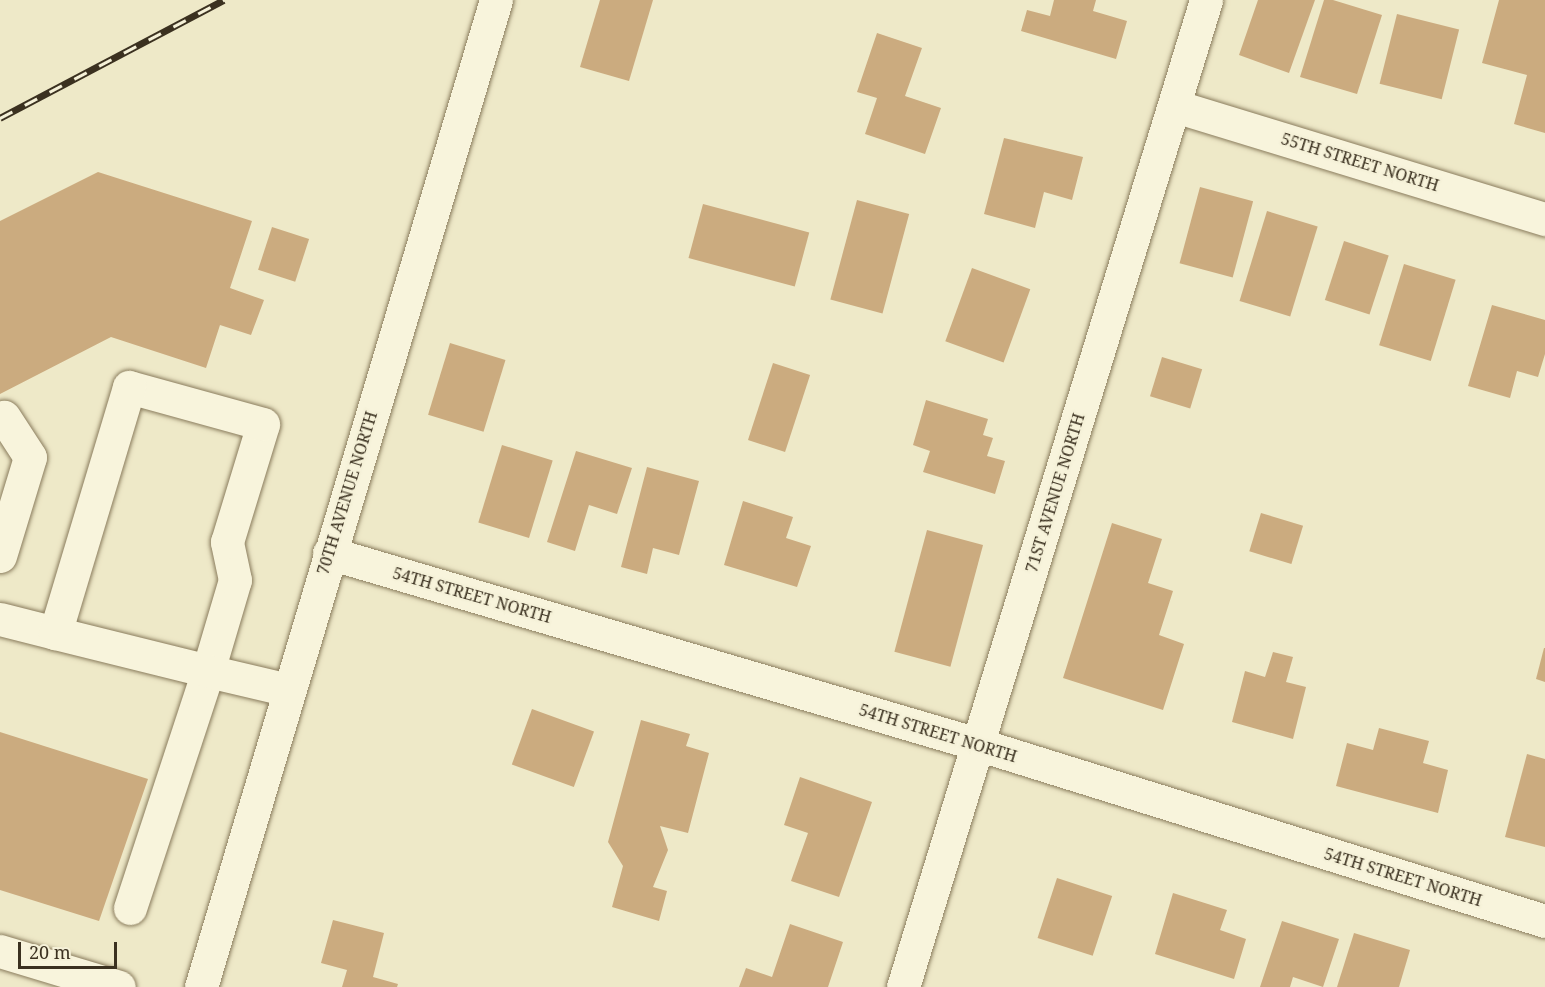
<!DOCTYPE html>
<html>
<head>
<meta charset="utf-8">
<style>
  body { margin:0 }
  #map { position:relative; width:1545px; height:987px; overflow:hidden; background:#eee9c8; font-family:"Noto Serif",serif }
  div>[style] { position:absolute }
  .building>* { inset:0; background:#cbab7f; transform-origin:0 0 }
  .roads { filter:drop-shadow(0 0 2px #8a7c5d) drop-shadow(0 0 2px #8a7c5d) }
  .minor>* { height:33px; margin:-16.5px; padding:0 16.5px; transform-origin:16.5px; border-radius:16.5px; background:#f8f4dc }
  .rail>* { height:7px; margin-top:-3.5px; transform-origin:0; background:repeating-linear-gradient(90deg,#f5f1d8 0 14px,#3b3120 0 28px); box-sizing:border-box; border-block:2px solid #3b3120 }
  span { translate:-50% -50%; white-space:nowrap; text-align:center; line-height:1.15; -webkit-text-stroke:4.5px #f5f1d8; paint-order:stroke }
  .street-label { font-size:16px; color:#3b3120 }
  .scale { position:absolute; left:18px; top:942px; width:99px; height:27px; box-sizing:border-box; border:3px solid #3b3120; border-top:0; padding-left:8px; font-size:18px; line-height:21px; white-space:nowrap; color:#3b3120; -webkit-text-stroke:4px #f5f1d8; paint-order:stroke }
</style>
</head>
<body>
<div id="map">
  <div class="building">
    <i style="clip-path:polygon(600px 0,653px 0,629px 81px,580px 67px)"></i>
    <i style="clip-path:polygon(1054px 0,1096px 0,1093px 11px,1127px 21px,1116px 59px,1021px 31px,1027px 10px,1050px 16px)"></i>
    <i style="clip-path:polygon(1258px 0,1315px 0,1289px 73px,1239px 55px)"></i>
    <i style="clip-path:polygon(1324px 0,1333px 0,1382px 15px,1357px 94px,1300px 77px)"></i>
    <i style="clip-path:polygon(1499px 0,1545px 0,1545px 133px,1514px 124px,1527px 75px,1482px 63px)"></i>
    <i style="left:1397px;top:14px;width:64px;height:72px;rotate:14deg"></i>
    <i style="clip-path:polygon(877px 33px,922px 48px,905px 96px,941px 108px,925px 154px,865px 134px,877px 98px,857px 92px)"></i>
    <i style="clip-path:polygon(1004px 138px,1083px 157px,1072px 200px,1044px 192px,1035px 228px,984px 214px)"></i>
    <i style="clip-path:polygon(98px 172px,252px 221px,230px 288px,264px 300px,251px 335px,220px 325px,206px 368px,111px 337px,0 394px,0 221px)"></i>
    <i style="left:1200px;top:187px;width:55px;height:79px;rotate:15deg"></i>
    <i style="left:857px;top:200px;width:54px;height:103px;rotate:15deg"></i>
    <i style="left:703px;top:204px;width:110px;height:56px;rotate:15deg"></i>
    <i style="left:1267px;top:211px;width:53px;height:94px;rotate:17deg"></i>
    <i style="left:272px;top:227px;width:39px;height:45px;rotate:18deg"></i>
    <i style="left:1344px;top:241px;width:47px;height:62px;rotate:18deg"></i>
    <i style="left:1404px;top:264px;width:54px;height:85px;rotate:17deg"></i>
    <i style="left:972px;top:268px;width:62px;height:78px;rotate:20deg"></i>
    <i style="clip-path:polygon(1492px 305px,1545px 320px,1545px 354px,1538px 377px,1517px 371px,1510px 398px,1468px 386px)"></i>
    <i style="left:450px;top:343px;width:58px;height:75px;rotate:17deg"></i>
    <i style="left:1162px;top:357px;width:42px;height:41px;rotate:17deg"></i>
    <i style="left:773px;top:363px;width:39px;height:81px;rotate:18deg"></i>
    <i style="clip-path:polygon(926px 400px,988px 419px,983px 435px,993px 438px,987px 456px,1005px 461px,995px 494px,923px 472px,930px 451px,913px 445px)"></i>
    <i style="left:502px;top:445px;width:53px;height:81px;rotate:17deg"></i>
    <i style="clip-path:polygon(576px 451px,632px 468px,617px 514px,589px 505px,575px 551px,547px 542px)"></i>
    <i style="clip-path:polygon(647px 467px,699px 481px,679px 555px,653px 548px,647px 574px,621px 567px)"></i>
    <i style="clip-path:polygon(743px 501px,793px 517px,786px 538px,811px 546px,797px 587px,724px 565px)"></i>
    <i style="left:1261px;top:513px;width:44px;height:40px;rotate:17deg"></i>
    <i style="clip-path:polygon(1112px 523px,1162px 539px,1148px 583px,1173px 591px,1159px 635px,1184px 644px,1163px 710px,1063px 678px)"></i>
    <i style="left:927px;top:530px;width:58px;height:126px;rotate:15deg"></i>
    <i style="clip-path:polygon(1544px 648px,1545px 648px,1545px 682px,1536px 679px)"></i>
    <i style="clip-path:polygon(1273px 652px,1293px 657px,1286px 682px,1306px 687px,1293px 739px,1232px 722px,1245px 671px,1265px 677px)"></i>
    <i style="left:532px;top:709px;width:66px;height:59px;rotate:20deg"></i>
    <i style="clip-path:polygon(641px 720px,690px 734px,686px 746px,709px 753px,688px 833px,660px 826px,668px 850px,653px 887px,667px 891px,659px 921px,612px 907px,623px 866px,608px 842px)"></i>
    <i style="clip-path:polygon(1379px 728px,1429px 741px,1423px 763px,1448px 770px,1438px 813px,1336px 786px,1347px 743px,1373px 750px)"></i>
    <i style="clip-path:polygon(0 732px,148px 779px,99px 921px,0 890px)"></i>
    <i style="clip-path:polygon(1527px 754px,1545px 759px,1545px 847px,1505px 837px)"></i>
    <i style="clip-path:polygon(800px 777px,872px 802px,839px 897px,791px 881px,808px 833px,784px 825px)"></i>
    <i style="left:1057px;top:878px;width:58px;height:63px;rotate:18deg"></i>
    <i style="clip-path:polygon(1173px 893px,1227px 910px,1220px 930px,1246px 939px,1234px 979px,1155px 954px)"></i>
    <i style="clip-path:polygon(333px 920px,384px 933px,373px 977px,398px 984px,397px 987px,342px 987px,347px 970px,321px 963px)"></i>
    <i style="clip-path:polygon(1282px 921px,1339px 939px,1323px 987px,1293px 977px,1290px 987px,1260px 987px)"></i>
    <i style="clip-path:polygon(790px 924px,843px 942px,828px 987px,739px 987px,746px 968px,772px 977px)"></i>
    <i style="clip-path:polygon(1354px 933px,1410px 950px,1399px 987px,1337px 987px)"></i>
  </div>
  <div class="roads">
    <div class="minor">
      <i style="left:1175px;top:106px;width:387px;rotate:17deg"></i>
      <i style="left:329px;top:553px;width:676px;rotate:16.42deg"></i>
      <i style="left:977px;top:744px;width:595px;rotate:17.31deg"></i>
      <i style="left:0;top:556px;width:103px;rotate:-73.1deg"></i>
      <i style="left:30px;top:457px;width:48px;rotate:-123deg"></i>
      <i style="left:0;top:619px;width:57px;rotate:14.3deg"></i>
      <i style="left:130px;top:908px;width:250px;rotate:-71.8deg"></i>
      <i style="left:208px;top:671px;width:95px;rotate:-73.5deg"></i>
      <i style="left:235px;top:580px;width:39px;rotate:-102deg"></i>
      <i style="left:227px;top:542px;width:123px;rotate:-73deg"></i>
      <i style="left:263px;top:424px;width:139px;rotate:-164.6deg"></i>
      <i style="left:129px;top:387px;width:257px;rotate:106.7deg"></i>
      <i style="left:55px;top:633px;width:158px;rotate:13.9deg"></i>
      <i style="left:208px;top:671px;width:83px;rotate:13.2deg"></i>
      <i style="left:0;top:951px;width:124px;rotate:16.8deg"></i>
      <i style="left:201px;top:987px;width:1030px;rotate:-73.36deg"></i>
      <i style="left:903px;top:987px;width:1032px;rotate:-72.93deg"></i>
    </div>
  </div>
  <div class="rail">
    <i style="left:0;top:118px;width:253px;rotate:-27.8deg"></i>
  </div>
  <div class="street-label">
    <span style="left:1360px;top:162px;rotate:17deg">55TH STREET NORTH</span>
    <span style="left:347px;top:493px;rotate:-73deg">70TH AVENUE NORTH</span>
    <span style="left:1055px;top:493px;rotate:-73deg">71ST AVENUE NORTH</span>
    <span style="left:472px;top:595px;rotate:16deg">54TH STREET NORTH</span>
    <span style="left:938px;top:733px;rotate:17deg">54TH STREET NORTH</span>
    <span style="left:1403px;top:877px;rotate:17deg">54TH STREET NORTH</span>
  </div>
  <div class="scale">20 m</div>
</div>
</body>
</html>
